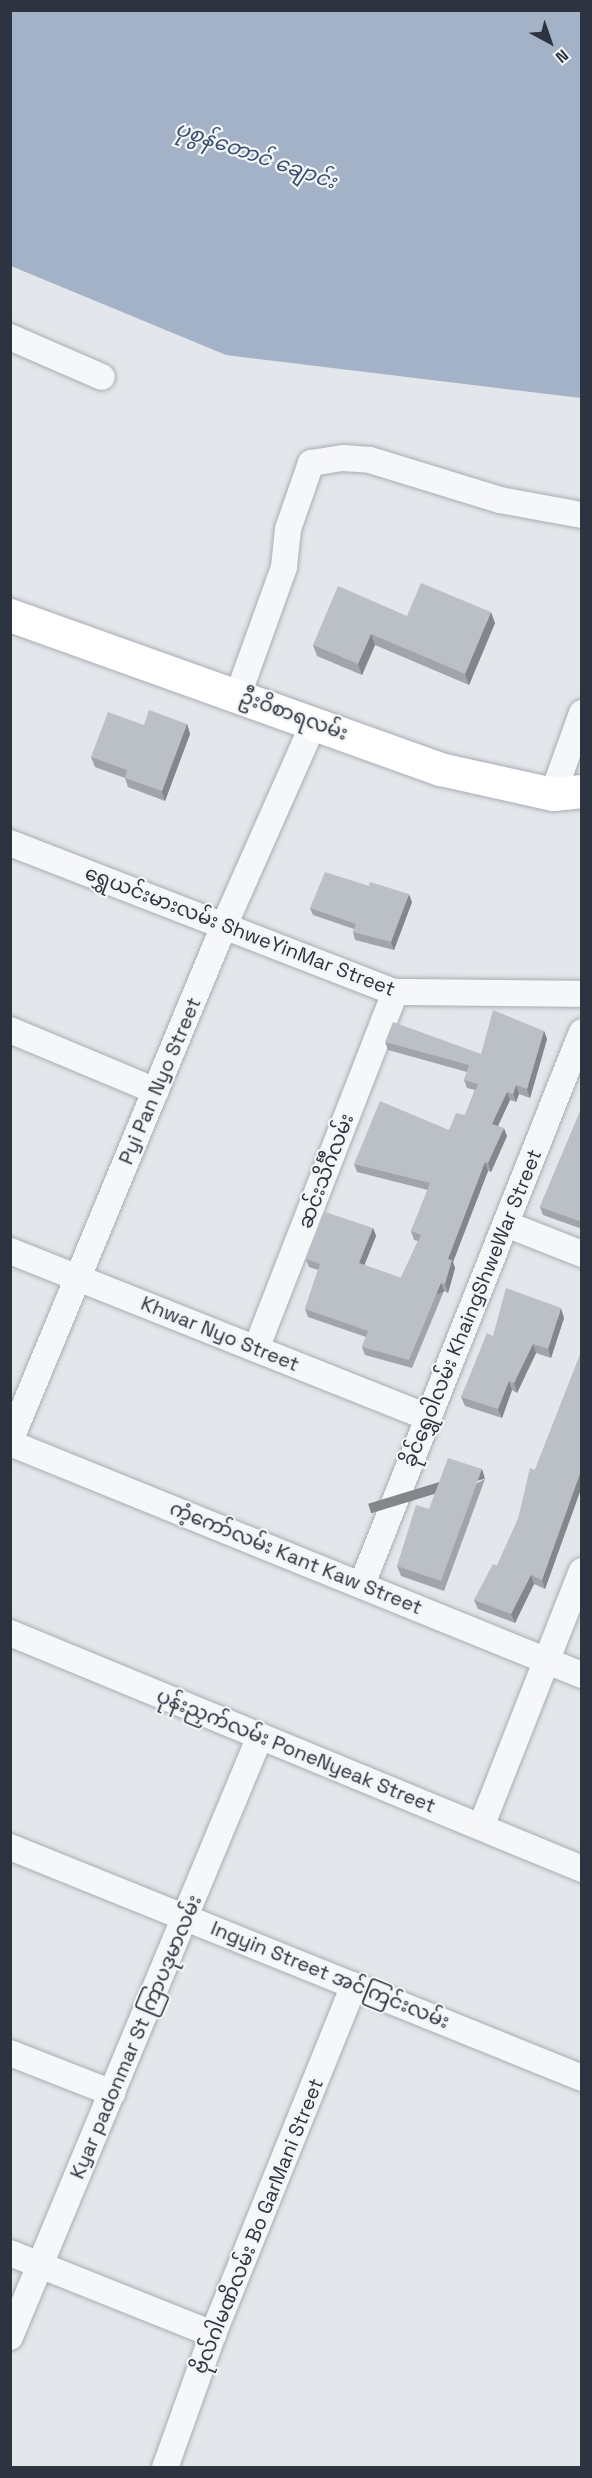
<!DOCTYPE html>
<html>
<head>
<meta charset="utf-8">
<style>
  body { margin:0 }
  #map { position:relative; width:592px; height:2478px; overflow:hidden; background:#e3e6ea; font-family:"Space Grotesk","Noto Sans Myanmar",sans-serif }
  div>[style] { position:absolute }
  .water>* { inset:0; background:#a3b2c6 }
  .roads { filter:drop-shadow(0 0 2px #a9adb4) drop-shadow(0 0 2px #a9adb4) }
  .street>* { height:26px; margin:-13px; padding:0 13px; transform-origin:13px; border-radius:13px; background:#f6f7f9 }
  .secondary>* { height:33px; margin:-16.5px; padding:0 16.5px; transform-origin:16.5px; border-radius:16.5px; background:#fff }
  .wall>* { inset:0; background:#a1a4aa }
  .shaded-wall>* { inset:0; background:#83868b; transform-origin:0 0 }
  .building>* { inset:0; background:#bbbfc6 }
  span { translate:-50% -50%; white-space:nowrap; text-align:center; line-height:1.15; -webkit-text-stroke:4.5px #f3f5f7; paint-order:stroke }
  .street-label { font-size:20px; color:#2d3340 }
  .water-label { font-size:21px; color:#3b5070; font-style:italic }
  .frame { position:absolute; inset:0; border:12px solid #2d3340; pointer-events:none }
  .north { position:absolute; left:520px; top:12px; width:60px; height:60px; -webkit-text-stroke:4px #f3f5f7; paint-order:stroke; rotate:140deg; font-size:16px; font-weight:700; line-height:24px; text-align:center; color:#2d3340 }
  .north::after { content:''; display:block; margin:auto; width:21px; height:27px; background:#2d3340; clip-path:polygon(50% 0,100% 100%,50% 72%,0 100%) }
</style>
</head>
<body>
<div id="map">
  <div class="water">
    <i style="clip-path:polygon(10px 11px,581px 11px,581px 398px,226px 355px,11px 266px)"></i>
  </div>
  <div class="roads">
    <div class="street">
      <i style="left:10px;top:337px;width:100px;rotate:23.5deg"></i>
      <i style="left:238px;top:695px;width:136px;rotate:-70.2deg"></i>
      <i style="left:284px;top:567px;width:38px;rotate:-84deg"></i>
      <i style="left:288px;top:529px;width:70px;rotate:-70.8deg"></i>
      <i style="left:311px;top:463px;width:32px;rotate:-9deg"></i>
      <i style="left:343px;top:458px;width:27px;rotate:4deg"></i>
      <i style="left:370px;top:460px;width:136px;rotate:17.1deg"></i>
      <i style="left:500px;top:500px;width:83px;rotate:10.4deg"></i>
      <i style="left:553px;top:794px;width:86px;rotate:-70.3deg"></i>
      <i style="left:10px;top:843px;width:413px;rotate:21.2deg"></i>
      <i style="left:395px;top:992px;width:187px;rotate:0.6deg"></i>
      <i style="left:10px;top:1030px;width:158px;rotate:22.7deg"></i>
      <i style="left:506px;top:1224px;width:82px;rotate:21.5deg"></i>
      <i style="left:10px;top:1251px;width:451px;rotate:21.7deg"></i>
      <i style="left:256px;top:1349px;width:383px;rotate:-68.7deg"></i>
      <i style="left:10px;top:1441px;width:555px;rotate:-67.45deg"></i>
      <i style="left:223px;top:928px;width:224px;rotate:-66.1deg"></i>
      <i style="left:10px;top:1443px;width:617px;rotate:22.08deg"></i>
      <i style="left:362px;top:1584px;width:594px;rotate:-68.27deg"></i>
      <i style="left:10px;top:1633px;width:619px;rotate:22.42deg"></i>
      <i style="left:481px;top:1827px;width:275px;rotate:-68.5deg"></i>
      <i style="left:10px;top:1847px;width:617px;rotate:21.99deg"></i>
      <i style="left:10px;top:2053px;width:110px;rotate:21.4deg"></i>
      <i style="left:10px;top:2253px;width:219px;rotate:21.8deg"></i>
      <i style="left:10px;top:2337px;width:651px;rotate:-67.41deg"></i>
      <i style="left:165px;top:2468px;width:142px;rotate:-70.3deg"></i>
      <i style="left:213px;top:2334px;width:376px;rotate:-68deg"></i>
    </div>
    <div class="secondary">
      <i style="left:10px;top:615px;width:457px;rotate:19.7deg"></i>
      <i style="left:440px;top:769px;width:116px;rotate:12.5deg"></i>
      <i style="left:553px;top:794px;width:29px;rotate:-6deg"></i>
    </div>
  </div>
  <div class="wall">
    <i style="clip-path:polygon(407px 616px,495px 623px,469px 685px,375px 645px,362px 675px,317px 656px,313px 645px)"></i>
    <i style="clip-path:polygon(187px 724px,190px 734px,165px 801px,128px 787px,125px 778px,95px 767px,91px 757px,144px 725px)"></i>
    <i style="clip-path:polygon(369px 886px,412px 902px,394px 950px,355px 940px,353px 932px,354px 929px,313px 915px,310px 908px)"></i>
    <i style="clip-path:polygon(544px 1031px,547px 1039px,530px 1098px,519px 1094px,516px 1102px,510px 1100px,498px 1126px,507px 1136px,491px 1172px,488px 1171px,453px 1262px,455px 1268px,448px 1293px,444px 1291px,412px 1368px,365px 1355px,362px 1347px,366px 1337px,308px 1317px,305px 1309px,318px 1270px,309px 1267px,306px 1259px,373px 1228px,376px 1236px,364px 1265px,401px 1278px,418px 1241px,414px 1240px,411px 1231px,428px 1190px,357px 1172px,354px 1164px,449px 1130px,465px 1115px,475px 1090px,467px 1088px,464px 1080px,467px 1072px,388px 1050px,385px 1042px,481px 1054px)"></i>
    <i style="clip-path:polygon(582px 1107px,582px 1229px,543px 1215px,540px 1207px)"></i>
    <i style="clip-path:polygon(564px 1318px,551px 1358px,536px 1353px,517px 1393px,512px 1390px,502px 1418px,465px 1406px,461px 1397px,493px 1336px)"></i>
    <i style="clip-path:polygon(582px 1350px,582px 1486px,545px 1589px,534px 1584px,515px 1623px,478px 1609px,474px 1600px,497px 1566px,518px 1519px,535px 1470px)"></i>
    <i style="clip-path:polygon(485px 1479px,444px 1591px,401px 1576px,397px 1566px,429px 1509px)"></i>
  </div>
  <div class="shaded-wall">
    <i style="clip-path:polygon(491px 612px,495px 623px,469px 685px,465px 674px)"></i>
    <i style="clip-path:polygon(371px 634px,375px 645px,362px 675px,358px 664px)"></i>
    <i style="clip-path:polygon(187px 724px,190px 734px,165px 801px,162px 791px)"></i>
    <i style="clip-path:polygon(409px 894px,412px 902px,394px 950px,391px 942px)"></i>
    <i style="clip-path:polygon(544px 1031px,547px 1039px,530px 1098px,527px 1089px)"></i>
    <i style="clip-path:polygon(516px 1085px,519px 1094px,516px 1102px,513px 1094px)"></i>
    <i style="clip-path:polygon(507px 1092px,510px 1100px,495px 1132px,492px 1124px)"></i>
    <i style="clip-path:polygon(504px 1128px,507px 1136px,491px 1172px,488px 1163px)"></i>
    <i style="clip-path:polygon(485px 1162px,488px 1171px,453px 1262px,455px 1268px,448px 1293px,445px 1284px,448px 1259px)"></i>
    <i style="clip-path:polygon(373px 1228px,376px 1236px,362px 1271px,359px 1263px)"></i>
    <i style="left:441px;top:1283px;width:9px;height:83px;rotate:69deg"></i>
    <i style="clip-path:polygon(561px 1308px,564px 1318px,551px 1358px,548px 1349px)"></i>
    <i style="clip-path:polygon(533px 1344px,536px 1353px,517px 1393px,514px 1383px)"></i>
    <i style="clip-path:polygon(509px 1381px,512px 1390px,502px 1418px,498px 1409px)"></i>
    <i style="clip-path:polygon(582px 1468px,582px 1486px,545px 1589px,542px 1580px)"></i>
    <i style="left:482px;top:1469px;width:10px;height:119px;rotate:73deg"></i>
    <i style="clip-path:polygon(531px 1575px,534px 1584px,515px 1623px,511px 1614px)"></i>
  </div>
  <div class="building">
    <i style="clip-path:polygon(421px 583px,491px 612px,465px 674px,371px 634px,358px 664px,313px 645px,338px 586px,407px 616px)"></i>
    <i style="clip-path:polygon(149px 710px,187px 724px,162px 791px,125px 778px,127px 770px,91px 757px,108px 712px,144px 725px)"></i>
    <i style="clip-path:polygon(325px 872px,369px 886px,370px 882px,409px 894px,391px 942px,353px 932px,356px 924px,310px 908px)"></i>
    <i style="clip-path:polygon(493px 1010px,544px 1031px,527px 1089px,516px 1085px,513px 1094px,507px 1092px,492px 1124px,504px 1128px,488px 1163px,485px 1162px,448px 1259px,452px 1260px,445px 1284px,441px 1283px,409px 1360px,362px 1347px,368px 1331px,305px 1309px,320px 1264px,306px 1259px,325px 1212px,373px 1228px,359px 1263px,401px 1278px,421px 1235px,411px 1231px,430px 1183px,354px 1164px,380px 1101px,449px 1130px,456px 1113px,465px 1115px,478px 1084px,464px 1080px,469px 1065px,385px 1042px,393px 1022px,481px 1054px)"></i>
    <i style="clip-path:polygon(582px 1107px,582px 1222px,540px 1207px)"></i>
    <i style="clip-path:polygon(506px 1288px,561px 1308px,548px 1349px,533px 1344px,514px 1383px,509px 1381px,498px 1409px,461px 1397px,487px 1333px,493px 1336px)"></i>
    <i style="clip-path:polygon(582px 1350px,582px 1468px,542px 1580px,531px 1575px,511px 1614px,474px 1600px,493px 1564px,497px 1566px,518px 1519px,530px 1468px,535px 1470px)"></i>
    <i style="clip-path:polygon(448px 1458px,482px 1469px,441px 1581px,397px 1566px,416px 1505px,429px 1509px)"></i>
  </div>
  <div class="street-label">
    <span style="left:294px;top:715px;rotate:20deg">ဦးဝိစာရလမ်း</span>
    <span style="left:240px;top:931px;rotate:21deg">ရွှေယင်းမားလမ်း ShweYinMar Street</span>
    <span style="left:160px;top:1081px;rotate:-67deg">Pyi Pan Nyo Street</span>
    <span style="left:326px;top:1171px;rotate:-69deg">ဆင်းသိင်္ဂီလမ်း</span>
    <span style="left:472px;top:1308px;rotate:-68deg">ခိုင်ရွှေဝါလမ်း KhaingShweWar Street</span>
    <span style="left:220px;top:1334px;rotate:22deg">Khwar Nyo Street</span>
    <span style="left:296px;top:1558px;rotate:22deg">ကံ့ကော်လမ်း Kant Kaw Street</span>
    <span style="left:296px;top:1751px;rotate:22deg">ပုန်းညှက်လမ်း PoneNyeak Street</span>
    <span style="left:330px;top:1975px;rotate:22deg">Ingyin Street အင်ကြင်းလမ်း</span>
    <span style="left:136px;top:2037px;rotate:-67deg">Kyar padonmar St ကြာပဒုမာလမ်း</span>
    <span style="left:258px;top:2226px;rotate:-68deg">ဗိုလ်ဂါမဏိလမ်း Bo GarMani Street</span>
  </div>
  <div class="water-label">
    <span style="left:256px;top:155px;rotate:19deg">ပုစွန်တောင် ချောင်း</span>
  </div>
  <div class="frame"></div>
  <div class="north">N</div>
</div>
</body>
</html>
